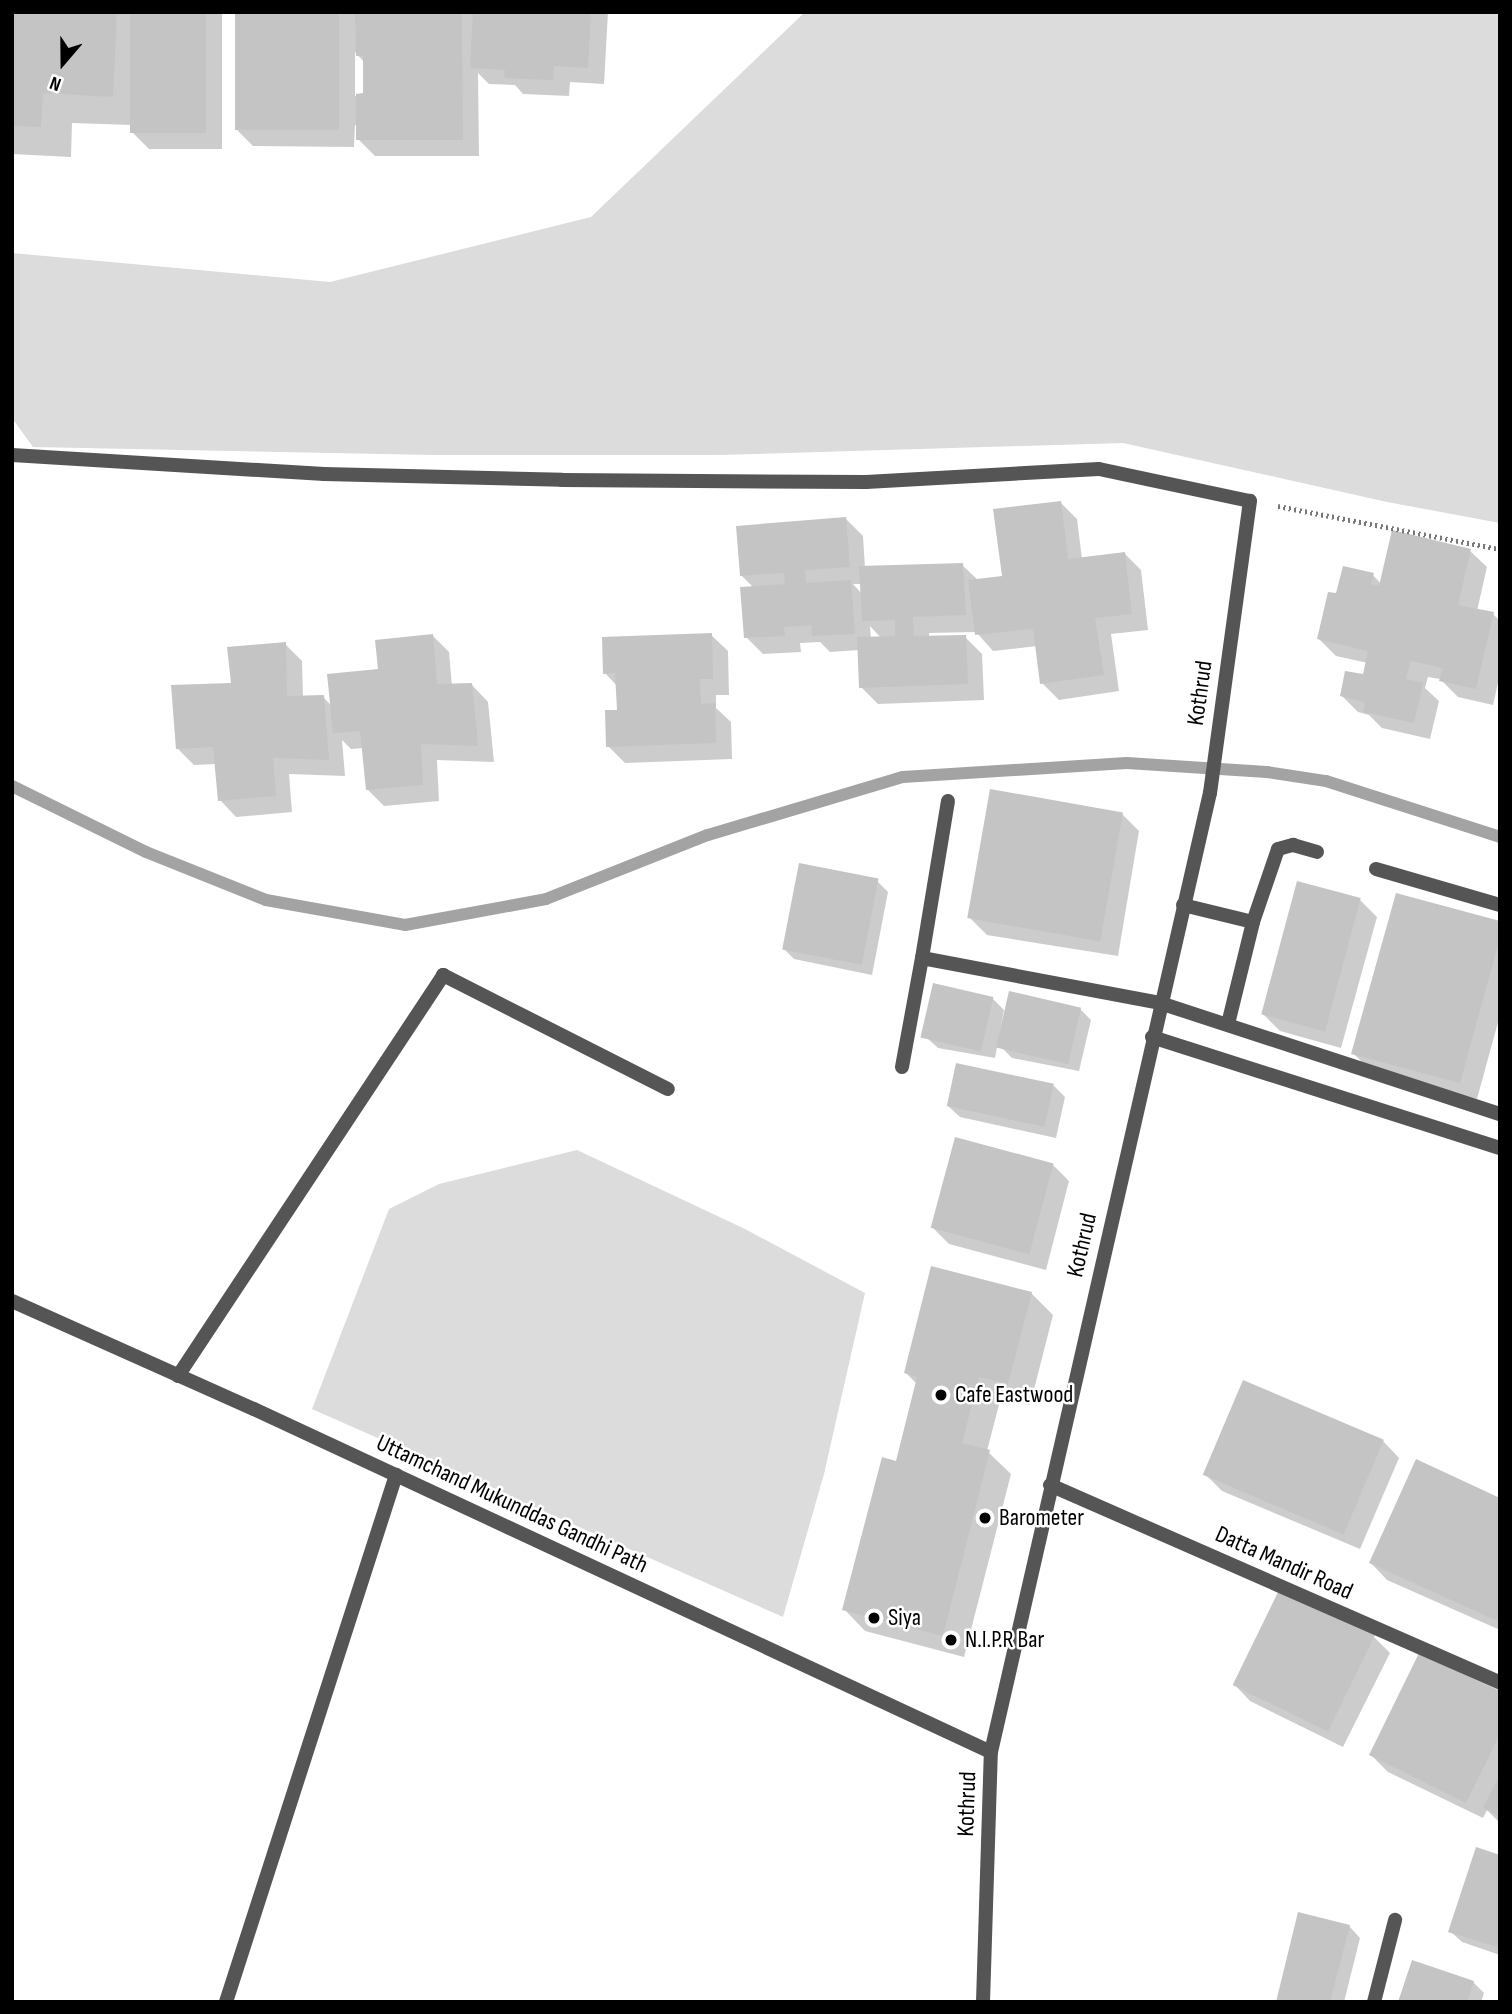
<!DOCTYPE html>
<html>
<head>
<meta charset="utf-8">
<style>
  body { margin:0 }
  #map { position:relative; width:1512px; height:2014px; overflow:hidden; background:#fff; font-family:"Sofia Sans Condensed",sans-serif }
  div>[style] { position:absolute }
  .green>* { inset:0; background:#dcdcdc }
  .shadow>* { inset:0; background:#0003 }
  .stream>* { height:12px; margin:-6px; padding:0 6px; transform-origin:6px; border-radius:6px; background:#a3a3a3 }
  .building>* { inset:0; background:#c4c4c4; transform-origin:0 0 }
  .path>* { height:4.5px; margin-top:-2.25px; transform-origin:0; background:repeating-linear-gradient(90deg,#777 0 2px,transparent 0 5.5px) }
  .service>* { height:14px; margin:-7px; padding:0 7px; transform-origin:7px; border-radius:7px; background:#555 }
  .pedestrian>* { height:14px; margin:-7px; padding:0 7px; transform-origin:7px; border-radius:7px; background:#555 }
  .minor>* { height:14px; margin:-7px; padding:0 7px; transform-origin:7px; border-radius:7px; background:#555 }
  .dots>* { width:19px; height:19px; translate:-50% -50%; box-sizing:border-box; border:4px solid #fff; border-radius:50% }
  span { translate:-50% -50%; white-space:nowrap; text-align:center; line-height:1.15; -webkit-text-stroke:5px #fff; paint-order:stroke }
  .street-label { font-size:24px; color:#000 }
  .poi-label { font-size:24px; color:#000 }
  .left { translate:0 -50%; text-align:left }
  .frame { position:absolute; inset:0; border:14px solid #000; pointer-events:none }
  .north { position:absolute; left:28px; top:28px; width:70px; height:70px; -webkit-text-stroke:5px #fff; paint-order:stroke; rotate:200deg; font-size:19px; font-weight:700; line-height:28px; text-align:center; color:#000 }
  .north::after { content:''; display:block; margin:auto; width:24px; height:32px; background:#000; clip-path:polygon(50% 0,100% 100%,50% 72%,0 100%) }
</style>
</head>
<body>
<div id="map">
  <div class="green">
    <i style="clip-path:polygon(805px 12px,1500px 12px,1500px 523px,1387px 502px,1123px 443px,718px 455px,434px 455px,33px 447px,12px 418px,12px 253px,330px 282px,591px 217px)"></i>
    <i style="clip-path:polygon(577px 1150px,745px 1229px,865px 1293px,824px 1474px,783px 1617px,312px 1409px,389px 1209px,439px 1184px)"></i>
  </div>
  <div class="shadow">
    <i style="clip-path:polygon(12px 12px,222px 12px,222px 149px,149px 149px,132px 132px,132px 125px,72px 123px,71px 157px,12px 154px)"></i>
    <i style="clip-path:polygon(evenodd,237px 12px,608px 12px,604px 84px,570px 82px,569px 96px,523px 94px,515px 85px,489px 84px,478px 73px,479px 156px,375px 156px,358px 139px,358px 125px,355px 125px,354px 147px,253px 146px,236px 129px,237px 12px,355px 52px,364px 62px,364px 95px,355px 96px,355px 52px)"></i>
    <i style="clip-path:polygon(evenodd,1060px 502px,1077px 519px,1082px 559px,1124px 553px,1141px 570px,1148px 630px,1111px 634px,1119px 691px,1059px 700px,1042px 683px,1037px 646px,993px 651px,976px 632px,929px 633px,929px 638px,965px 637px,982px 654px,984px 700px,878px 704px,861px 687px,859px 650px,830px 652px,820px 642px,800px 643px,801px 652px,763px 654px,746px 637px,754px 588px,741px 575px,846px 519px,863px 536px,865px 568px,962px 565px,978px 580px,1004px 577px,1060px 502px,853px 584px,862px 584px,862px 594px,853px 584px,1060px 502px,870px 626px,881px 638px,871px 639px,870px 626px)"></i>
    <i style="clip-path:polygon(1470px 551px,1487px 567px,1477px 611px,1493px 614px,1500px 621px,1500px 674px,1493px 705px,1458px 697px,1440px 679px,1428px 677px,1425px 688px,1439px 701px,1430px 739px,1382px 728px,1369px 715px,1358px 712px,1342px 696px,1365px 676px,1368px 663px,1336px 656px,1319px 639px,1338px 595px,1373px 575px,1381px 584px)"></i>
    <i style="clip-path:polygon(432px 635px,449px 652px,452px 686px,472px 685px,488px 702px,494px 762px,437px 760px,439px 801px,384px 806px,367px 789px,364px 748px,351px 749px,342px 740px,345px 776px,289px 774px,292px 812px,236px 817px,220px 800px,216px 764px,194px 765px,178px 749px,233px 684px,285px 644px,302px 661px,303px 698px,323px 697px,332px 706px)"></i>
    <i style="clip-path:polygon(711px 635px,728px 651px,729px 695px,716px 695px,716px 708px,731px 722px,732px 759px,625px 763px,608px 746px,619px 711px,617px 686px,605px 673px)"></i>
    <i style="clip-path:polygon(1122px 814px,1139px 831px,1118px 956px,987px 935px,970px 918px)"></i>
    <i style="clip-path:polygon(877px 881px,888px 892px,872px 975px,794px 959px,783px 948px)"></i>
    <i style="clip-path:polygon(1360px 900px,1377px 917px,1341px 1048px,1280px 1031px,1263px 1014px)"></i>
    <i style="clip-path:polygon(1500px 923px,1500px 1015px,1477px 1099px,1370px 1070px,1353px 1053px)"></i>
    <i style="clip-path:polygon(993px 999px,1004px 1010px,995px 1058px,938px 1048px,926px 1037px)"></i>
    <i style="clip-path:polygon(1080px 1009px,1091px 1020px,1079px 1071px,1012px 1058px,1001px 1047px)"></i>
    <i style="clip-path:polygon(1054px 1086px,1065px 1097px,1056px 1138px,960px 1117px,948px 1106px)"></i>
    <i style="clip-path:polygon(1053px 1165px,1069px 1181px,1046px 1270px,949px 1244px,933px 1228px)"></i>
    <i style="clip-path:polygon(1031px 1293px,1053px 1315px,1030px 1405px,1001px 1397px,987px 1451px,1011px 1474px,964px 1657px,865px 1631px,844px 1609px,897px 1463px,917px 1384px,906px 1373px)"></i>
    <i style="clip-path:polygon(1383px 1441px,1399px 1458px,1360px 1549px,1222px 1491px,1205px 1474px)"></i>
    <i style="clip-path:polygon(1500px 1500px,1500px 1630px,1387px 1580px,1371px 1563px)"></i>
    <i style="clip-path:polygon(1373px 1636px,1390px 1653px,1343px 1747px,1250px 1701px,1234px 1684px)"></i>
    <i style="clip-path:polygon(1500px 1693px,1500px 1823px,1487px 1810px,1483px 1818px,1388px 1772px,1371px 1755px)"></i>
    <i style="clip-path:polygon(1500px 1857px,1500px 1955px,1462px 1942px,1450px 1931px)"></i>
    <i style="clip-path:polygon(1349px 1926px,1360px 1938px,1344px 2002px,1278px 2002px)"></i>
    <i style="clip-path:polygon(1473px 1982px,1484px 1993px,1481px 2002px,1400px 2002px)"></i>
  </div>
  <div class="stream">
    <i style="left:12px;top:786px;width:149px;rotate:26.2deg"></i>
    <i style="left:146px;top:852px;width:129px;rotate:21.8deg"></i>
    <i style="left:266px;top:900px;width:141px;rotate:10.2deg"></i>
    <i style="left:405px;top:925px;width:143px;rotate:-10.4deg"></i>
    <i style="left:546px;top:899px;width:174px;rotate:-21.6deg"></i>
    <i style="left:708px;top:835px;width:203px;rotate:-16.6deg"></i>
    <i style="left:903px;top:777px;width:224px;rotate:-3.6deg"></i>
    <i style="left:1127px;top:763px;width:140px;rotate:3.7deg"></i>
    <i style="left:1267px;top:772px;width:60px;rotate:8.7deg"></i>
    <i style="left:1326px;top:781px;width:183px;rotate:17.8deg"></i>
  </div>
  <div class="building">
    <i style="clip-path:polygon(12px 12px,117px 12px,113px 97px,43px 93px,41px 127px,12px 126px)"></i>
    <i style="left:130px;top:12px;width:76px;height:121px"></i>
    <i style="left:235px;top:12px;width:104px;height:118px"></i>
    <i style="clip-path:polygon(355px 12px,462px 12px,463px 140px,356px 140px,356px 94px,363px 93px,363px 56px,356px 56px)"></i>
    <i style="clip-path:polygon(473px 12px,591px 12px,588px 68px,554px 66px,553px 80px,504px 78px,505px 70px,470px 68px)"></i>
    <i style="clip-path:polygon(1061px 501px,1068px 559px,1125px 552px,1132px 614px,1095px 618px,1104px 675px,1040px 684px,1033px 629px,975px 635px,968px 580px,1002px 576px,993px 509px)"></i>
    <i style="clip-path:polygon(846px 517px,850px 567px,805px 570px,806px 583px,851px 580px,855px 634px,812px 636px,811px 625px,784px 627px,785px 636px,744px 638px,740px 587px,785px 584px,784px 573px,740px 576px,736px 526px)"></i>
    <i style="clip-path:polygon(1392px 530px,1471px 549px,1458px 605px,1494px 612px,1476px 689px,1439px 681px,1443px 668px,1411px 661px,1406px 679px,1423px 683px,1414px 723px,1363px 712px,1365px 702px,1340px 696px,1345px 671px,1363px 674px,1368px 651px,1317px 639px,1328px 592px,1336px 593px,1343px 566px,1374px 573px,1371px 584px,1379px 586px)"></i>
    <i style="clip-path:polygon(963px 563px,966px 615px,913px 617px,914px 636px,966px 635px,968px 684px,859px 688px,857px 637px,895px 636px,895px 620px,862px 621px,859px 566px)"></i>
    <i style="clip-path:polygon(712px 633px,713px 679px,700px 679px,701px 704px,715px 703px,716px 743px,606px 747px,605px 710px,617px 710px,615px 673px,603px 674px,602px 637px)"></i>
    <i style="clip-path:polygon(433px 634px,437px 684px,472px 683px,478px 746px,421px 744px,423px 785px,366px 790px,360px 731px,333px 733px,327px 674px,378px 669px,375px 640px)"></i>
    <i style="clip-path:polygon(286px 642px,287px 696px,324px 695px,329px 760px,273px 758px,276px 796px,218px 801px,213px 747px,176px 749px,171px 685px,231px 683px,227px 647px)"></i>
    <i style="left:990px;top:789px;width:135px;height:131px;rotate:10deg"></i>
    <i style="left:799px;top:863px;width:81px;height:88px;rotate:11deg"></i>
    <i style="left:1297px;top:881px;width:66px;height:138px;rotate:15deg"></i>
    <i style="clip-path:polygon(1396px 893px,1500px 921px,1500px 938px,1460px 1083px,1351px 1054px)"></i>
    <i style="left:933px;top:983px;width:62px;height:56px;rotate:13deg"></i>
    <i style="left:1009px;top:991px;width:74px;height:58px;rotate:13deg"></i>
    <i style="left:956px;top:1063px;width:100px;height:44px;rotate:12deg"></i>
    <i style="left:955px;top:1137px;width:102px;height:94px;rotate:15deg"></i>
    <i style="clip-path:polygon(931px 1266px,1032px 1292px,1008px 1384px,979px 1377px,962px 1443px,990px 1450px,943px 1636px,842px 1610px,882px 1457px,896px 1461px,917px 1377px,904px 1373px)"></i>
    <i style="left:1243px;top:1380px;width:153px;height:103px;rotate:23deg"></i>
    <i style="clip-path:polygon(1416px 1459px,1500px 1498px,1500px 1622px,1369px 1563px)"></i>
    <i style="left:1280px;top:1588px;width:106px;height:108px;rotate:26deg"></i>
    <i style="clip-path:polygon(1419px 1653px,1500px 1691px,1500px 1734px,1466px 1803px,1369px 1755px)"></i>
    <i style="clip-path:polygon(1500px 1775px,1500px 1817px,1483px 1808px)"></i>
    <i style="clip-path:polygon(1476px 1847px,1500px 1855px,1500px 1948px,1448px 1932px)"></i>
    <i style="clip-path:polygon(1298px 1912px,1350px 1925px,1330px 2002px,1276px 2002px)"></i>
    <i style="clip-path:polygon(1412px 1960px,1474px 1981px,1467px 2002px,1398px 2002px)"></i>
  </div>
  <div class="path">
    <i style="left:1278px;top:506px;width:226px;rotate:11deg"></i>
  </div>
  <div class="service">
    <i style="left:948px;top:801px;width:159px;rotate:99.4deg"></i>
    <i style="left:922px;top:958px;width:242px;rotate:10.7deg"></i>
    <i style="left:1183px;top:905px;width:72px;rotate:13.7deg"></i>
    <i style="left:1228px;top:1024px;width:105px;rotate:-76.2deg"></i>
    <i style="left:1253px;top:922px;width:77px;rotate:-71.1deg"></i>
    <i style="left:1278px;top:849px;width:16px;rotate:-15deg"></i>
    <i style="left:1293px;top:845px;width:25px;rotate:16deg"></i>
    <i style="left:1152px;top:1037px;width:365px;rotate:17.7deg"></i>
    <i style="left:902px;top:1067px;width:111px;rotate:-79.6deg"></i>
    <i style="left:178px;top:1376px;width:481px;rotate:-56.5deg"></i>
    <i style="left:443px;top:975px;width:252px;rotate:26.9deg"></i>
    <i style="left:226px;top:2002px;width:554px;rotate:-72.12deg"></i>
    <i style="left:983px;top:2002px;width:250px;rotate:-88.2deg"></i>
  </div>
  <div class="pedestrian">
    <i style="left:12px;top:455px;width:313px;rotate:3.5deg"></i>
    <i style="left:324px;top:474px;width:238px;rotate:1.4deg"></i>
    <i style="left:562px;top:480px;width:304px;rotate:0.4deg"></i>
    <i style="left:866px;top:482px;width:233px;rotate:-3.2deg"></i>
    <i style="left:1099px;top:469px;width:154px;rotate:12deg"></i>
  </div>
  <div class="minor">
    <i style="left:1376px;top:869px;width:129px;rotate:16.2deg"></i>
    <i style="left:1160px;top:1003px;width:358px;rotate:18.1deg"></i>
    <i style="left:12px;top:1301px;width:265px;rotate:24.1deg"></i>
    <i style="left:254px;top:1409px;width:813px;rotate:24.96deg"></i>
    <i style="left:991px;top:1752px;width:984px;rotate:-77.14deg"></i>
    <i style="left:1210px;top:793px;width:295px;rotate:-82.2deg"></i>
    <i style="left:1050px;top:1485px;width:492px;rotate:23.7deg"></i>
    <i style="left:1374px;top:2002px;width:85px;rotate:-75.6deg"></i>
  </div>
  <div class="dots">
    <i style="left:941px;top:1395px;background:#000"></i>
    <i style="left:985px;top:1518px;background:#000"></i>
    <i style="left:874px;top:1618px;background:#000"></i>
    <i style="left:951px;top:1640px;background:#000"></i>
  </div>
  <div class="street-label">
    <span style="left:1200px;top:693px;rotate:-82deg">Kothrud</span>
    <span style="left:1082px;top:1245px;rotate:-77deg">Kothrud</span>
    <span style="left:512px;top:1504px;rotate:25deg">Uttamchand Mukunddas Gandhi Path</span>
    <span style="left:1284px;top:1563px;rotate:24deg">Datta Mandir Road</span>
    <span style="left:967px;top:1804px;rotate:-88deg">Kothrud</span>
  </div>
  <div class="poi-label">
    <span class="left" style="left:955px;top:1395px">Cafe Eastwood</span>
    <span class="left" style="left:999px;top:1518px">Barometer</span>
    <span class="left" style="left:888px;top:1618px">Siya</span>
    <span class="left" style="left:965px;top:1640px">N.I.P.R Bar</span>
  </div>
  <div class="frame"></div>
  <div class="north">N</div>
</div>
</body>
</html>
